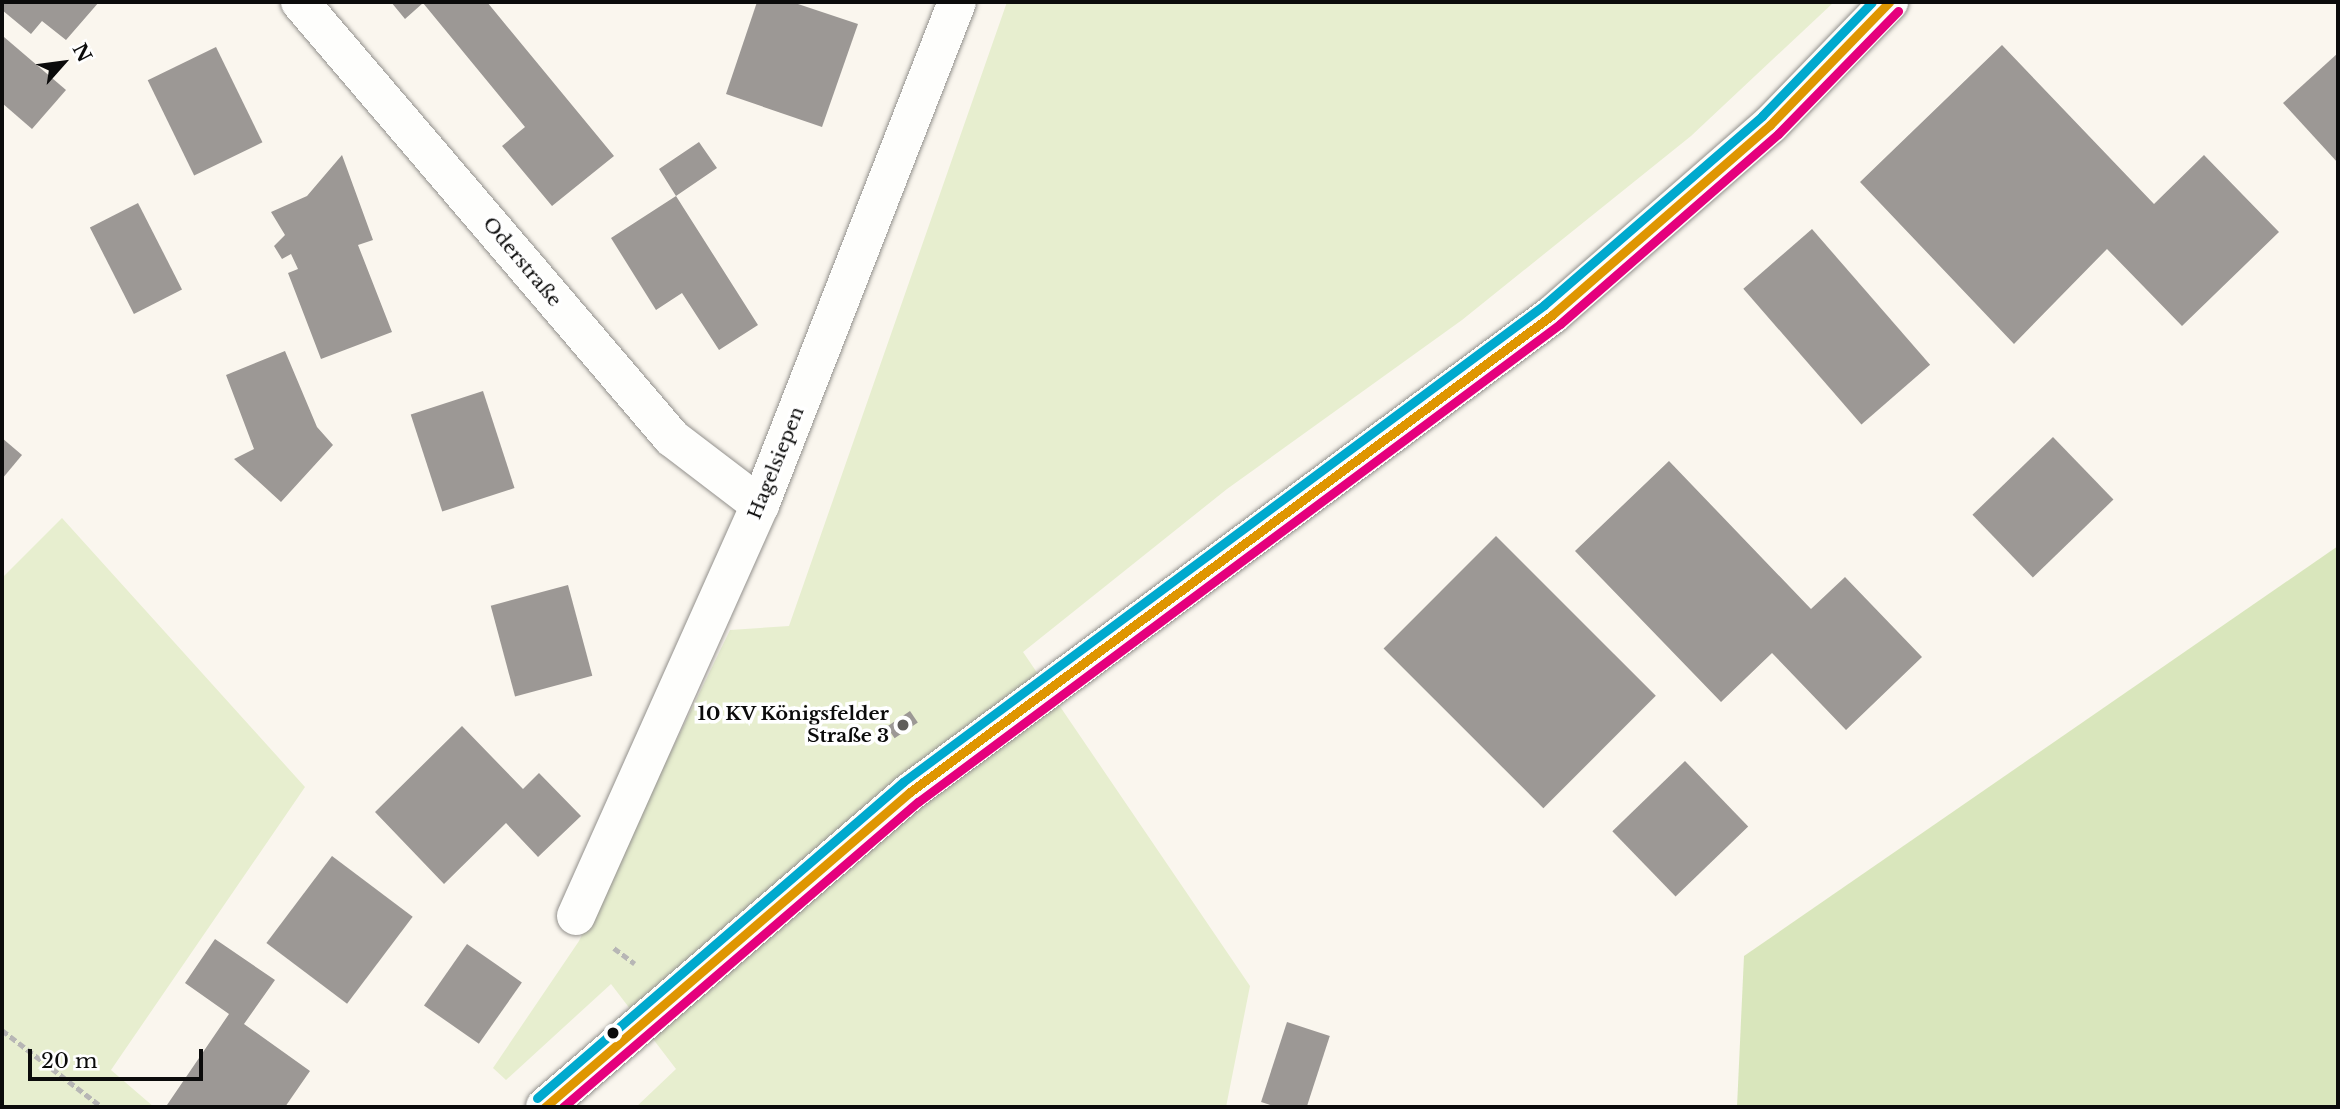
<!DOCTYPE html>
<html>
<head>
<meta charset="utf-8">
<style>
  body { margin:0 }
  #map { position:relative; width:2340px; height:1109px; overflow:hidden; background:#faf6ee; font-family:"Libre Baskerville",serif }
  div>[style] { position:absolute }
  .green>* { inset:0; background:#e7eecf }
  .forest>* { inset:0; background:#d9e6bc }
  .building>* { inset:0; background:#9c9895; transform-origin:0 0 }
  .path>* { height:4.5px; margin-top:-2.25px; transform-origin:0; background:repeating-linear-gradient(90deg,#b7b6b5 0 7px,transparent 0 10.5px) }
  .roads { filter:drop-shadow(0 0 2px #93918d) drop-shadow(0 0 2px #93918d) }
  .minor>* { height:38px; margin:-19px; padding:0 19px; transform-origin:19px; border-radius:19px; background:#fefefc }
  .bus-1>* { height:9px; margin:-4.5px; padding:0 4.5px; transform-origin:4.5px; border-radius:4.5px; background:#df9601 }
  .bus-2>* { height:9px; margin:-4.5px; padding:0 4.5px; transform-origin:4.5px; border-radius:4.5px; background:#e5007d }
  .bus-3>* { height:9px; margin:-4.5px; padding:0 4.5px; transform-origin:4.5px; border-radius:4.5px; background:#00a9ce }
  .dots>* { width:19px; height:19px; translate:-50% -50%; box-sizing:border-box; border:4px solid #fff; border-radius:50% }
  span { translate:-50% -50%; white-space:nowrap; text-align:center; line-height:1.15; -webkit-text-stroke:7px #fff; paint-order:stroke }
  .street-label { font-size:19px; color:#0b0b0b }
  .poi-label { font-size:19px; color:#0b0b0b; font-weight:700 }
  .right { translate:-100% -50%; text-align:right }
  .frame { position:absolute; inset:0; border:4px solid #0b0b0b; pointer-events:none }
  .north { position:absolute; left:28px; top:28px; width:70px; height:70px; -webkit-text-stroke:5px #fff; paint-order:stroke; rotate:62deg; font-size:19px; font-weight:700; line-height:28px; text-align:center; color:#0b0b0b }
  .north::after { content:''; display:block; margin:auto; width:24px; height:32px; background:#0b0b0b; clip-path:polygon(50% 0,100% 100%,50% 72%,0 100%) }
  .scale { position:absolute; left:28px; top:1049px; width:175px; height:32px; box-sizing:border-box; border:4px solid #0b0b0b; border-top:0; padding-left:9px; font-size:21px; line-height:24px; white-space:nowrap; color:#0b0b0b; -webkit-text-stroke:5px #fff; paint-order:stroke }
</style>
</head>
<body>
<div id="map">
  <div class="green">
    <i style="clip-path:polygon(1007px 2px,1834px 2px,1691px 136px,1462px 320px,1227px 489px,1023px 652px,1250px 986px,1226px 1107px,636px 1107px,676px 1069px,611px 984px,506px 1080px,493px 1068px,579px 941px,730px 630px,789px 626px)"></i>
    <i style="clip-path:polygon(62px 518px,305px 787px,111px 1070px,154px 1107px,2px 1107px,2px 578px)"></i>
  </div>
  <div class="forest">
    <i style="clip-path:polygon(2338px 546px,2338px 1107px,1737px 1107px,1744px 956px)"></i>
  </div>
  <div class="building">
    <i style="clip-path:polygon(2px 2px,99px 2px,66px 40px,42px 21px,31px 34px,2px 10px)"></i>
    <i style="clip-path:polygon(391px 2px,487px 2px,614px 156px,552px 206px,502px 146px,525px 127px,423px 3px,405px 19px)"></i>
    <i style="clip-path:polygon(757px 2px,792px 2px,858px 24px,822px 127px,726px 94px)"></i>
    <i style="clip-path:polygon(4px 37px,66px 90px,32px 129px,2px 103px)"></i>
    <i style="clip-path:polygon(2002px 45px,2154px 204px,2204px 155px,2279px 232px,2182px 326px,2107px 249px,2014px 344px,1860px 182px)"></i>
    <i style="left:216px;top:47px;width:106px;height:76px;rotate:64deg"></i>
    <i style="clip-path:polygon(2338px 53px,2338px 163px,2283px 103px)"></i>
    <i style="clip-path:polygon(699px 142px,717px 168px,676px 196px,758px 325px,719px 350px,682px 293px,656px 310px,611px 238px,676px 196px,659px 169px)"></i>
    <i style="clip-path:polygon(342px 155px,373px 240px,358px 245px,392px 332px,321px 359px,288px 273px,298px 269px,291px 254px,282px 259px,274px 246px,285px 235px,271px 212px,307px 196px)"></i>
    <i style="left:138px;top:203px;width:97px;height:54px;rotate:63deg"></i>
    <i style="left:1812px;top:229px;width:180px;height:91px;rotate:49deg"></i>
    <i style="clip-path:polygon(285px 351px,317px 427px,333px 445px,281px 502px,234px 459px,254px 449px,226px 375px)"></i>
    <i style="left:483px;top:391px;width:102px;height:76px;rotate:72deg"></i>
    <i style="left:2053px;top:437px;width:87px;height:112px;rotate:46deg"></i>
    <i style="clip-path:polygon(2px 438px,22px 455px,2px 479px)"></i>
    <i style="clip-path:polygon(1669px 461px,1811px 609px,1845px 577px,1922px 657px,1846px 730px,1772px 653px,1721px 702px,1575px 551px)"></i>
    <i style="left:1496px;top:536px;width:226px;height:159px;rotate:45deg"></i>
    <i style="left:568px;top:585px;width:94px;height:80px;rotate:75deg"></i>
    <i style="left:910px;top:711px;width:14px;height:28px;rotate:56deg"></i>
    <i style="clip-path:polygon(462px 726px,523px 789px,539px 773px,581px 816px,538px 857px,506px 823px,444px 884px,375px 812px)"></i>
    <i style="left:1685px;top:761px;width:91px;height:101px;rotate:46deg"></i>
    <i style="left:332px;top:856px;width:101px;height:109px;rotate:37deg"></i>
    <i style="clip-path:polygon(215px 939px,275px 980px,244px 1024px,310px 1071px,285px 1107px,167px 1105px,229px 1014px,185px 983px)"></i>
    <i style="left:467px;top:944px;width:67px;height:75px;rotate:35deg"></i>
    <i style="left:1287px;top:1022px;width:45px;height:84px;rotate:18deg"></i>
  </div>
  <div class="path">
    <i style="left:614px;top:948px;width:26px;rotate:37deg"></i>
    <i style="left:2px;top:1030px;width:126px;rotate:37.6deg"></i>
  </div>
  <div class="roads">
    <div class="minor">
      <i style="left:300px;top:2px;width:573px;rotate:49.53deg"></i>
      <i style="left:672px;top:438px;width:111px;rotate:37.3deg"></i>
      <i style="left:576px;top:916px;width:450px;rotate:-65.9deg"></i>
      <i style="left:760px;top:505px;width:540px;rotate:-68.61deg"></i>
      <i style="left:545px;top:1107px;width:482px;rotate:-40.8deg"></i>
      <i style="left:910px;top:792px;width:800px;rotate:-36.61deg"></i>
      <i style="left:1552px;top:315px;width:289px;rotate:-41.1deg"></i>
      <i style="left:1770px;top:125px;width:171px;rotate:-45.9deg"></i>
    </div>
  </div>
  <div class="bus-1">
    <i style="left:545px;top:1107px;width:482px;rotate:-40.8deg"></i>
    <i style="left:910px;top:792px;width:800px;rotate:-36.61deg"></i>
    <i style="left:1552px;top:315px;width:289px;rotate:-41.1deg"></i>
    <i style="left:1770px;top:125px;width:171px;rotate:-45.9deg"></i>
  </div>
  <div class="bus-2">
    <i style="left:563px;top:1107px;width:468px;rotate:-40.7deg"></i>
    <i style="left:918px;top:802px;width:800px;rotate:-36.67deg"></i>
    <i style="left:1560px;top:324px;width:289px;rotate:-41.1deg"></i>
    <i style="left:1778px;top:134px;width:172px;rotate:-45.7deg"></i>
  </div>
  <div class="bus-3">
    <i style="left:537px;top:1098px;width:484px;rotate:-40.8deg"></i>
    <i style="left:903px;top:782px;width:799px;rotate:-36.65deg"></i>
    <i style="left:1544px;top:305px;width:289px;rotate:-40.9deg"></i>
    <i style="left:1762px;top:116px;width:158px;rotate:-46deg"></i>
  </div>
  <div class="dots">
    <i style="left:903px;top:725px;background:#5f5d5a"></i>
    <i style="left:613px;top:1033px;background:#0b0b0b"></i>
  </div>
  <div class="street-label">
    <span style="left:522px;top:262px;rotate:50deg">Oderstraße</span>
    <span style="left:776px;top:463px;rotate:-68deg">Hagelsiepen</span>
  </div>
  <div class="poi-label">
    <span class="right" style="left:889px;top:725px">10 KV Königsfelder<br>Straße 3</span>
  </div>
  <div class="frame"></div>
  <div class="north">N</div>
  <div class="scale">20 m</div>
</div>
</body>
</html>
